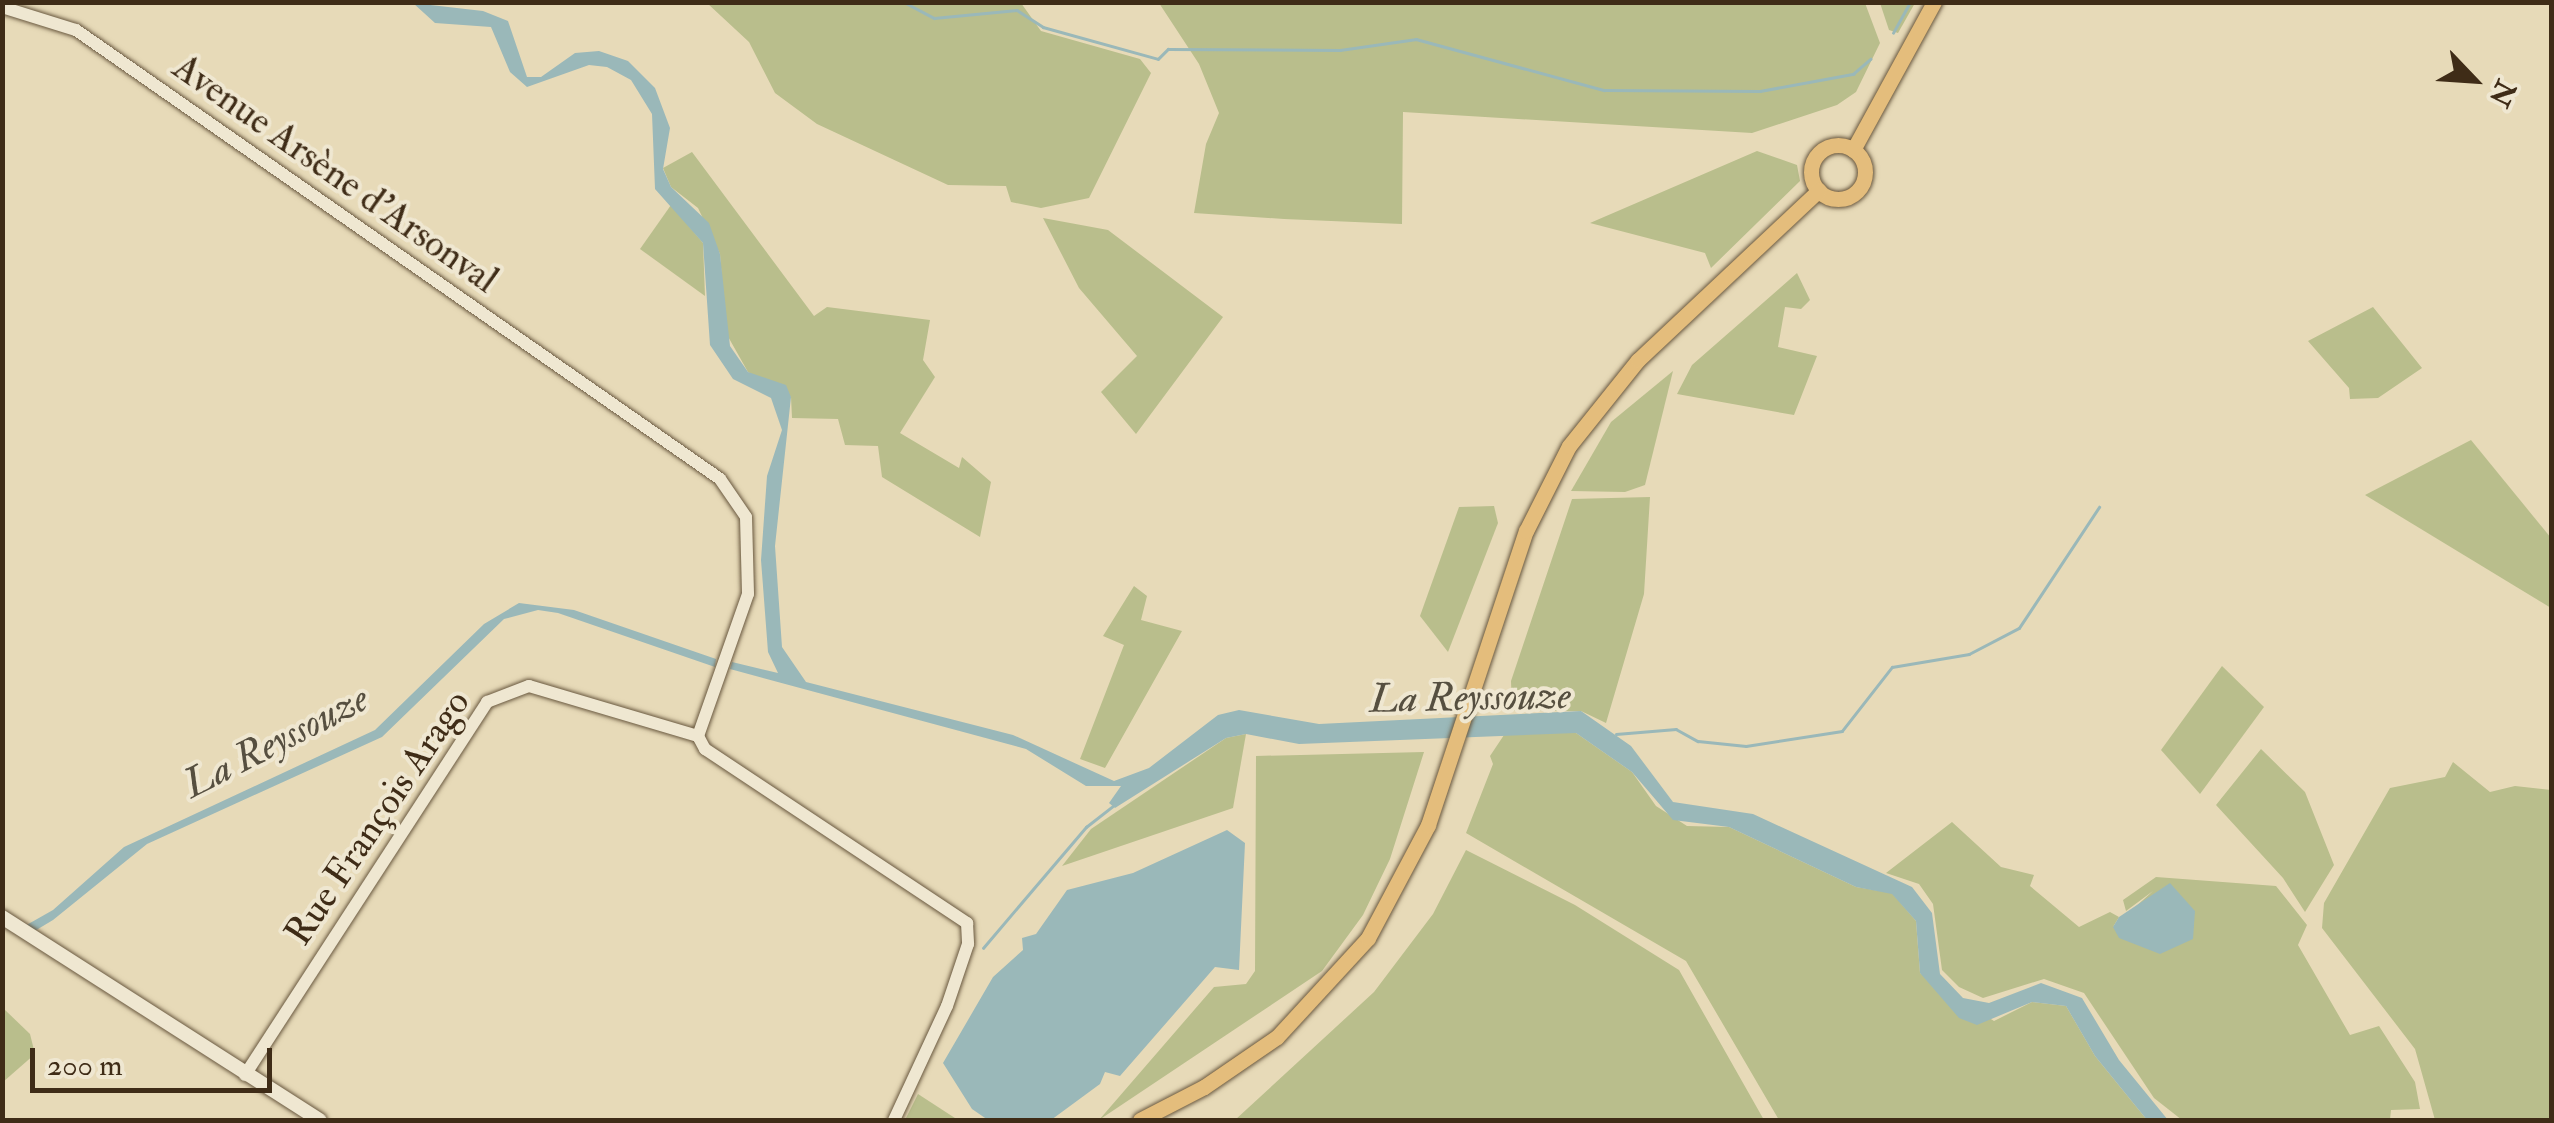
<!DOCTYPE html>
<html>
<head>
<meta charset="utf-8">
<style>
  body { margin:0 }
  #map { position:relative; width:2554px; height:1123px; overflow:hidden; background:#e7dab8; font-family:"IM FELL Double Pica",serif }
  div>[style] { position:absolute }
  .green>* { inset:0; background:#b9be8c }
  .water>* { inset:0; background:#9ab8b9 }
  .stream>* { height:2.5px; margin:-1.25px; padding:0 1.25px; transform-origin:1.25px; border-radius:1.25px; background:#9ab8b9 }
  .roads { filter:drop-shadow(0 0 2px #69583f) drop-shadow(0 0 2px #69583f) }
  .tertiary>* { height:12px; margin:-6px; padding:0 6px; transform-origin:6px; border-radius:6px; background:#efe7d1 }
  .secondary>* { height:14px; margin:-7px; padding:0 7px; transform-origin:7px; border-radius:7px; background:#efe7d1 }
  .primary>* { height:15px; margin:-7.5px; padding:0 7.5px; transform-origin:7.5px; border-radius:7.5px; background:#e4bd7c }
  .primary>.ring { margin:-7.5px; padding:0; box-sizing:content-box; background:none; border:15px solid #e4bd7c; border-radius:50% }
  span { translate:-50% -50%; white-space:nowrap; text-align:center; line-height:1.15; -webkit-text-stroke:8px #efe7d1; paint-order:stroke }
  .street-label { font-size:38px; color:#3f2c17 }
  .water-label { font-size:40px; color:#564f40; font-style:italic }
  .frame { position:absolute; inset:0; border:5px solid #3f2c17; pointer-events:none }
  .north { position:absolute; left:2424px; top:30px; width:100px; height:100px; -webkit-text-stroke:8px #efe7d1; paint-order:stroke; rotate:115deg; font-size:28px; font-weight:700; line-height:40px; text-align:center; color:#3f2c17 }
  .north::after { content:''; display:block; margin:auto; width:35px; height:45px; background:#3f2c17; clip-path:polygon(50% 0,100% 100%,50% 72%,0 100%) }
  .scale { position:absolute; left:30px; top:1048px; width:242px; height:45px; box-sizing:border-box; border:5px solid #3f2c17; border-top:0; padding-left:12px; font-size:30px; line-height:35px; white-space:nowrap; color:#3f2c17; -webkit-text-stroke:8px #efe7d1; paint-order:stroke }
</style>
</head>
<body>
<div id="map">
  <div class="green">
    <i style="clip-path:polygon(908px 3px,1021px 3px,1041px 31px,1140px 59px,1151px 73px,1089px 198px,1041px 208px,1011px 202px,1006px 186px,948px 185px,817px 124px,775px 93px,749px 42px,707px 3px)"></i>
    <i style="clip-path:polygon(1159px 3px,1865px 3px,1880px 43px,1856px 92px,1837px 105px,1752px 133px,1403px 112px,1402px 224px,1284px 219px,1194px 213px,1206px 144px,1219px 113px,1199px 64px)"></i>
    <i style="clip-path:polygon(1880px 3px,1915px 3px,1898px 33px,1889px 30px)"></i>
    <i style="clip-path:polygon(1757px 151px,1797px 165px,1800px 181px,1711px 268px,1705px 253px,1590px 223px)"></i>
    <i style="clip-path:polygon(692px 152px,814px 316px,827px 307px,930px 320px,923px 360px,935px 377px,900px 433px,959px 468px,962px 457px,991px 482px,980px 537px,882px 477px,878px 446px,845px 445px,838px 419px,792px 418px,791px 397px,748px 372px,726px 333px,720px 254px,698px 208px,671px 187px,663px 168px)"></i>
    <i style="clip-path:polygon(671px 205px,703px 243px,705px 296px,640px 249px)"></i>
    <i style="clip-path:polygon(1043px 218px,1108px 230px,1223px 317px,1136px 434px,1101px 392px,1137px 356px,1079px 288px)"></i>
    <i style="clip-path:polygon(1797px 273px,1810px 300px,1801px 309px,1785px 307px,1778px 347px,1817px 356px,1794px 415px,1677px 394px,1692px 365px)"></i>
    <i style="clip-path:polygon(2373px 307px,2422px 368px,2378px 398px,2350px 399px,2349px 388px,2308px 341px)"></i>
    <i style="clip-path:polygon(1673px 371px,1645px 485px,1625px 492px,1571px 491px,1611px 422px)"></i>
    <i style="clip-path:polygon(2471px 440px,2551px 538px,2551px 608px,2365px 495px)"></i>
    <i style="clip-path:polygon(1650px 497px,1644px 594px,1606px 723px,1581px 711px,1512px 711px,1511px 681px,1572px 499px)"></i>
    <i style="clip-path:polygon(1494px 506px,1498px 523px,1448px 652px,1420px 616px,1459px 507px)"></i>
    <i style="clip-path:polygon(1134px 586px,1147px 596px,1141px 620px,1182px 631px,1105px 768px,1080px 759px,1124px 645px,1103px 636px)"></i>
    <i style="clip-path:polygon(2222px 666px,2264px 707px,2200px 794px,2161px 750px)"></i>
    <i style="clip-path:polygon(1506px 732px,1576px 733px,1632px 772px,1656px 806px,1687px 826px,1729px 827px,1856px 887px,1892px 893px,1916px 921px,1920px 973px,1994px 1021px,2032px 1002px,2066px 1006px,2095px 1056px,2147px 1120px,1779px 1120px,1686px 961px,1466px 833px,1493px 764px,1490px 756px)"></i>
    <i style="clip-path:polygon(1246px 734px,1233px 808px,1062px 866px,1091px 829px,1226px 738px)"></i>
    <i style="clip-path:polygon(2261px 749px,2305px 792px,2334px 865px,2305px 912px,2283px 878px,2216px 805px)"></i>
    <i style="clip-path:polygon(1424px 752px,1390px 859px,1363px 915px,1322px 971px,1099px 1120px,1214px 987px,1246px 984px,1255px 971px,1256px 756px)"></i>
    <i style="clip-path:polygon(2453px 762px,2490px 792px,2515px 786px,2551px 790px,2551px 1120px,2435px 1120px,2415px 1049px,2322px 928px,2324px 903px,2390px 788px,2445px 777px)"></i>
    <i style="clip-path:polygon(1952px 822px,2001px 867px,2034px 875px,2030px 886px,2079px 927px,2110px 912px,2119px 917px,2113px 927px,2153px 891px,2126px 911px,2123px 900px,2156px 877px,2276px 886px,2307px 925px,2298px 945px,2350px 1035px,2379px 1026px,2415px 1082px,2420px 1109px,2391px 1110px,2390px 1120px,2182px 1120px,2154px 1098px,2084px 993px,2044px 979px,1983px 998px,1959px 987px,1942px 970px,1933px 904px,1919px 884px,1886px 873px)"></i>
    <i style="clip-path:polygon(1466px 850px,1575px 905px,1679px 970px,1764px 1120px,1235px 1120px,1374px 992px,1433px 914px)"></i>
    <i style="clip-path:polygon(3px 1008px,30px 1034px,35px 1054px,3px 1082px)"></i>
    <i style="clip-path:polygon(918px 1094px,958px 1120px,905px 1120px)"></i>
  </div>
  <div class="water">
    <i style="clip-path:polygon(413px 3px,483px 11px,508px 21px,527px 77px,541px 77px,575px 53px,599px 51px,628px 61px,655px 88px,670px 128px,663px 169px,671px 187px,709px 223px,720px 254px,730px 346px,748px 372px,786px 385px,791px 397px,775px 546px,782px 647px,806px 682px,1013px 735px,1114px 781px,1149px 768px,1218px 715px,1239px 710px,1319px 724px,1581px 711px,1631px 746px,1673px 802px,1753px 814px,1912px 887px,1932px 913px,1940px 974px,1963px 998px,1989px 1003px,2041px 983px,2082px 998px,2119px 1060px,2168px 1120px,2147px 1120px,2095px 1056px,2066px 1006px,2032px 1002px,1977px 1025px,1959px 1018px,1920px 973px,1916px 921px,1892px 894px,1856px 887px,1729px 827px,1673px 820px,1632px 772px,1576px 733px,1299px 744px,1246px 734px,1226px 738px,1115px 808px,1109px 803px,1121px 786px,1086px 786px,1026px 749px,730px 669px,732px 662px,778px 673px,768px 652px,761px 560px,767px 476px,782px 430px,771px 398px,733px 379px,710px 345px,703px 243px,655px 189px,652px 114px,631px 80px,607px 67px,589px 65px,527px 87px,510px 72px,491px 27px,435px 23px)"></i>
    <i style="clip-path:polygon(519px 603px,574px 610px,716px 659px,715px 667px,558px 613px,538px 610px,504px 619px,382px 737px,147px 844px,53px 920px,33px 932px,23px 927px,53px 910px,124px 847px,375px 730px,484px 624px)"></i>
    <i style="clip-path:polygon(1227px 830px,1245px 843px,1239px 970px,1215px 967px,1120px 1076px,1105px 1072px,1100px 1084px,1051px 1120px,988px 1120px,972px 1109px,943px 1063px,993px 977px,1023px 950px,1022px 938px,1036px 934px,1067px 890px,1133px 873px)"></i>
    <i style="clip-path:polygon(2170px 883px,2195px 911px,2193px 939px,2160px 954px,2119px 938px,2113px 927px,2119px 917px)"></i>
  </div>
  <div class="stream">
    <i style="left:904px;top:2px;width:34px;rotate:28deg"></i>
    <i style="left:934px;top:18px;width:83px;rotate:-5.5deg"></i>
    <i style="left:1017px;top:10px;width:31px;rotate:33deg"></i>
    <i style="left:1043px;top:27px;width:119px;rotate:15.5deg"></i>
    <i style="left:1158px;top:59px;width:14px;rotate:-45deg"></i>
    <i style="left:1168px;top:49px;width:172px;rotate:0.3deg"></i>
    <i style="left:1340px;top:50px;width:77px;rotate:-8.2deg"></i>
    <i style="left:1416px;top:39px;width:195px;rotate:15.2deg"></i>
    <i style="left:1604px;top:90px;width:156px;rotate:0.4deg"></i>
    <i style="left:1760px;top:91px;width:95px;rotate:-10.4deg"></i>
    <i style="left:1853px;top:74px;width:23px;rotate:-41deg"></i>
    <i style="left:1893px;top:33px;width:35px;rotate:-61deg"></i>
    <i style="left:1616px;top:734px;width:60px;rotate:-4.8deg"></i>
    <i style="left:1676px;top:729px;width:25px;rotate:29deg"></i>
    <i style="left:1698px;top:741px;width:48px;rotate:5.9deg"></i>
    <i style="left:1746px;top:746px;width:97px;rotate:-8.9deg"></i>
    <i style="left:1842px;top:731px;width:81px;rotate:-52deg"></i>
    <i style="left:1892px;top:667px;width:78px;rotate:-9.6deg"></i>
    <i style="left:1969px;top:654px;width:56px;rotate:-27.5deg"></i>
    <i style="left:2019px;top:628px;width:145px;rotate:-56.5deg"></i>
    <i style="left:983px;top:948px;width:159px;rotate:-49.6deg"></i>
    <i style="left:1086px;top:827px;width:33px;rotate:-38deg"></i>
  </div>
  <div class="roads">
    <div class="tertiary">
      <i style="left:2px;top:7px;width:77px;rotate:17.3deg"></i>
      <i style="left:76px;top:30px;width:785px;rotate:34.88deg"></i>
      <i style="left:720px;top:479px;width:46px;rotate:55.6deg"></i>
      <i style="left:746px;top:517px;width:77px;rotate:88.5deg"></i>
      <i style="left:748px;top:594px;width:151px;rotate:109.4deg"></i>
      <i style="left:698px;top:736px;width:15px;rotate:62deg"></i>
      <i style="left:705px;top:749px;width:315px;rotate:33.6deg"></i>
      <i style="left:967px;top:923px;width:21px;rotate:87deg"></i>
      <i style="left:968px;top:944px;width:65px;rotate:108.7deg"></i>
      <i style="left:947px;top:1006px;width:126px;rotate:114.9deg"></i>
      <i style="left:245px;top:1075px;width:445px;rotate:-57deg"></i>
      <i style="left:487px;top:702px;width:45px;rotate:-20.9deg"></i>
      <i style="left:529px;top:686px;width:176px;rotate:16.5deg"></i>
    </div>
    <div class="secondary">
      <i style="left:2px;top:917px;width:377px;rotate:32.6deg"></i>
    </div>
    <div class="primary">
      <i class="ring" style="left:1811px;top:145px;width:39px;height:39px"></i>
      <i style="left:1853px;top:150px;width:169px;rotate:-61.3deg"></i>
      <i style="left:1140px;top:1120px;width:72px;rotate:-27.3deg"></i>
      <i style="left:1204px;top:1087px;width:88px;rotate:-34.4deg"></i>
      <i style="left:1277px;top:1037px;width:134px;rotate:-47.4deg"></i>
      <i style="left:1368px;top:938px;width:128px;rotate:-62deg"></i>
      <i style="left:1428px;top:825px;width:310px;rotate:-71.6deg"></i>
      <i style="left:1526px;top:531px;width:95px;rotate:-63.2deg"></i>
      <i style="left:1569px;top:446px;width:110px;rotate:-51.3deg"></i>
      <i style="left:1638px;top:360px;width:248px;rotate:-43.2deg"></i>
    </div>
  </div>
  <div class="street-label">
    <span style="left:335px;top:174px;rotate:35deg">Avenue Arsène d'Arsonval</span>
    <span style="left:378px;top:818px;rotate:-56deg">Rue François Arago</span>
  </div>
  <div class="water-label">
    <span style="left:1470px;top:698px;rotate:-1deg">La Reyssouze</span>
    <span style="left:276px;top:742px;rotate:-27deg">La Reyssouze</span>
  </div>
  <div class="frame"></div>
  <div class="north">N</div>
  <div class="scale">200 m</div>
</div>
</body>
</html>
